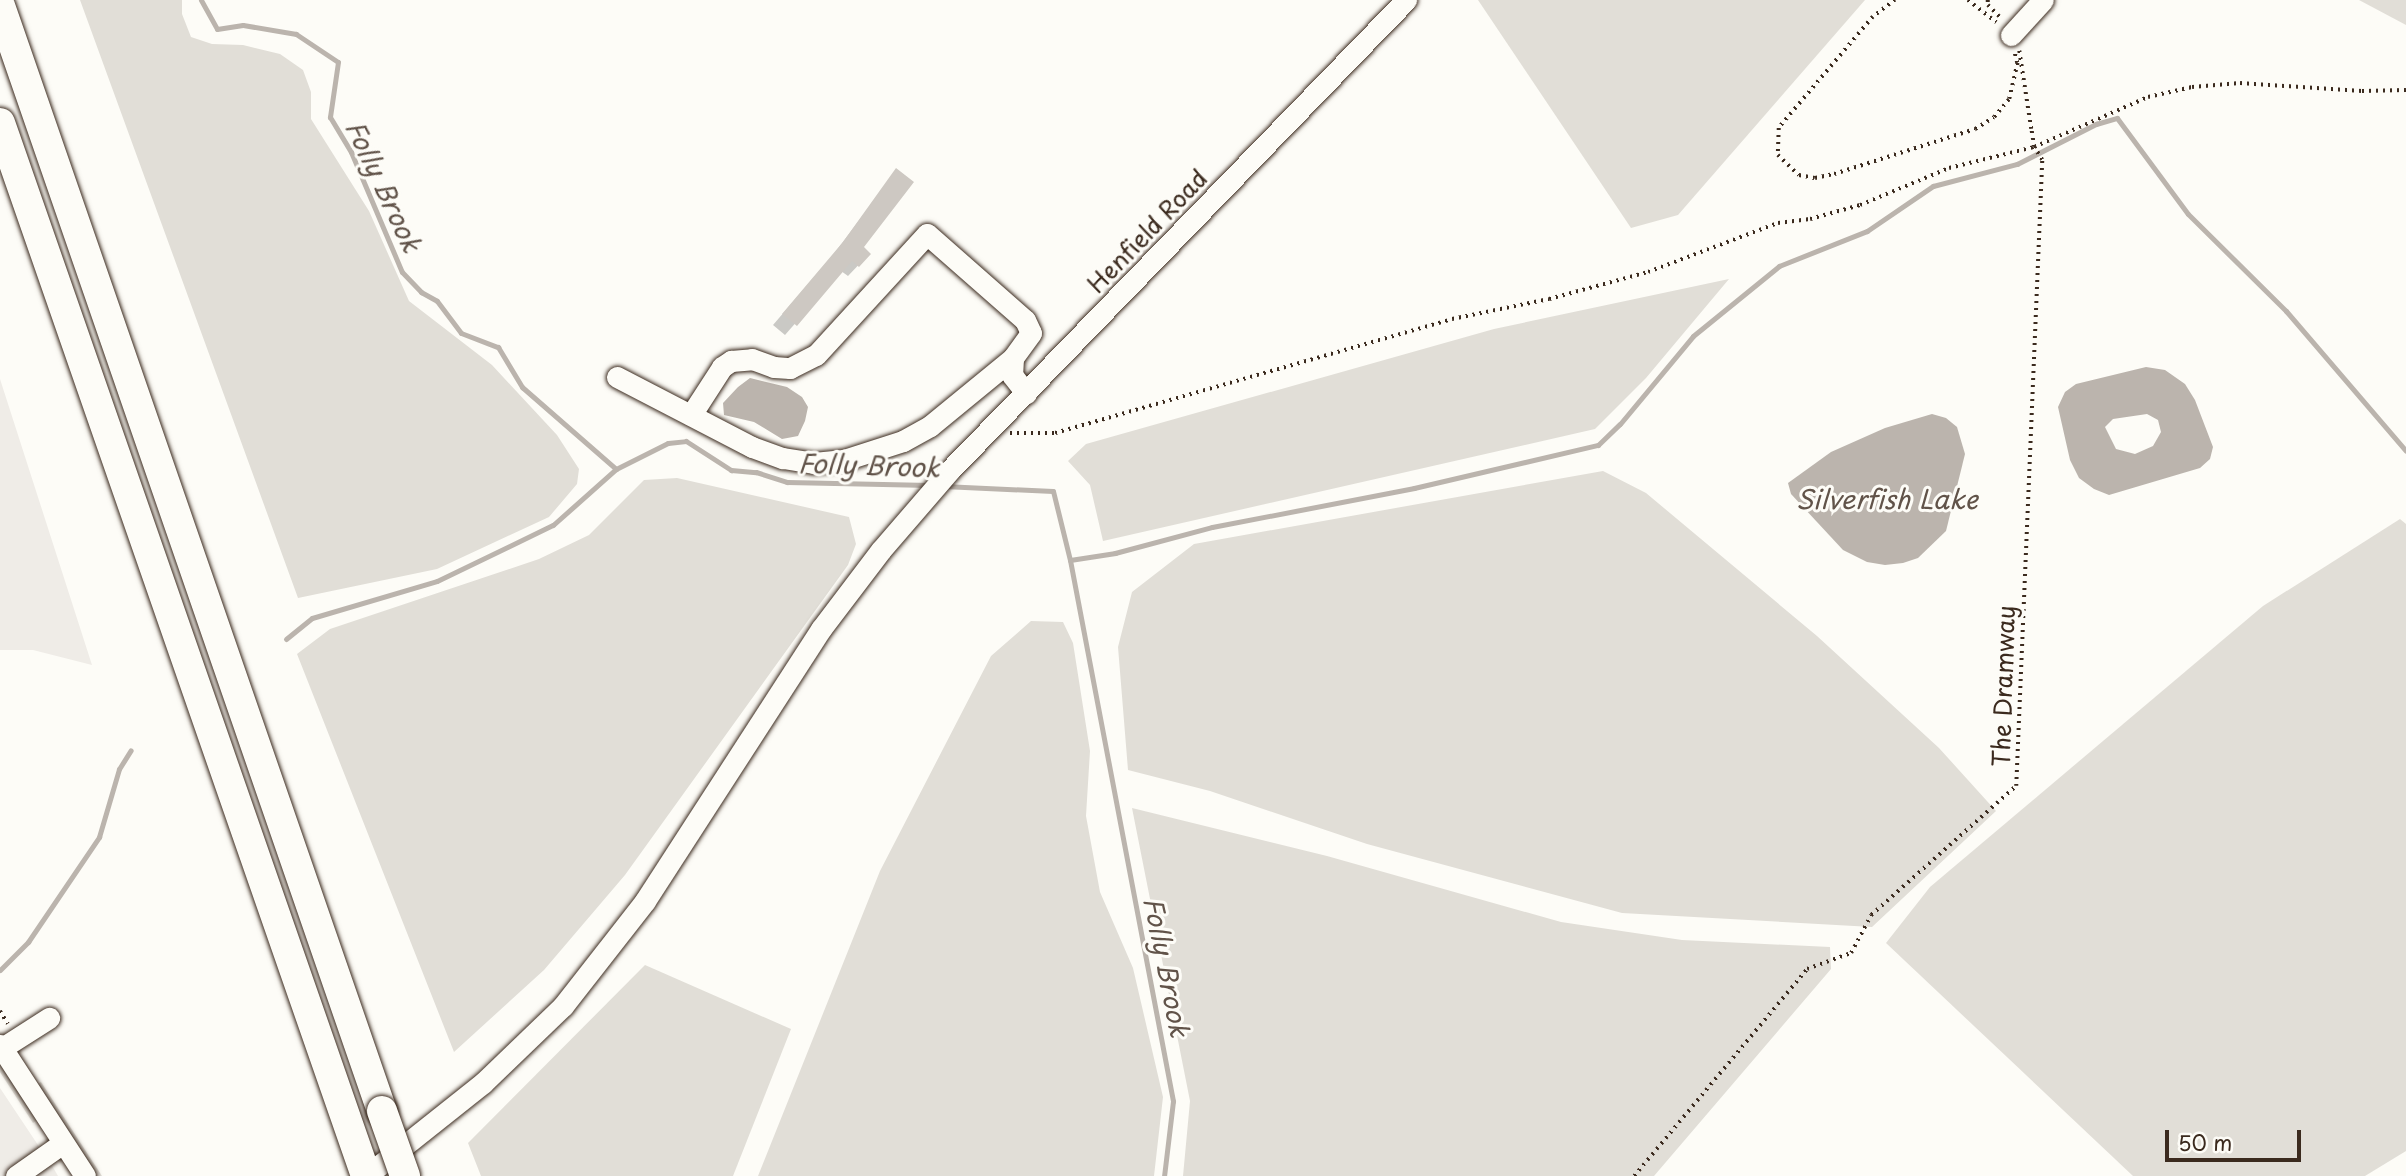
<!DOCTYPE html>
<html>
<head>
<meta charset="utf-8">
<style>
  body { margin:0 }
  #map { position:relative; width:2406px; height:1176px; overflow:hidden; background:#fdfcf7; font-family:"Playpen Sans",sans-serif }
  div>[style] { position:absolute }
  .built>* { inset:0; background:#efece7 }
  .green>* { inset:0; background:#e1ded7; transform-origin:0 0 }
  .water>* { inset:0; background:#bbb4ad }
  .shadow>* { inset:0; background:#0003 }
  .stream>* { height:5px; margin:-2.5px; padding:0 2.5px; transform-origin:2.5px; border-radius:2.5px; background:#bbb4ad }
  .building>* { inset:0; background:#cdc8c2 }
  .path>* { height:3.5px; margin-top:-1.75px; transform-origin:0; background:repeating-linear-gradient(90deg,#3b2a1e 0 2px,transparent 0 7px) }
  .roads { filter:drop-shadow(0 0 2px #3b2a1e) drop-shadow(0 0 2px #3b2a1e) }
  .minor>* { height:21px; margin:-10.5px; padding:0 10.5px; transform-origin:10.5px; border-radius:10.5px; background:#fdfcf7 }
  .highway>* { height:30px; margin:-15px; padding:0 15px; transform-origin:15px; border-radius:15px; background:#fdfcf7 }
  .bridges { filter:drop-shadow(0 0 2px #3b2a1e) drop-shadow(0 0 2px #3b2a1e) }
  .highway-bridge>* { height:30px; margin:-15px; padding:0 15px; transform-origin:15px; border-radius:15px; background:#fdfcf7 }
  span { translate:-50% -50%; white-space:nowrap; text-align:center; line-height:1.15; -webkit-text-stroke:6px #fdfcf7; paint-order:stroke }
  .street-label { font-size:24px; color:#3b2a1e }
  .water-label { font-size:26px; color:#615349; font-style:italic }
  .scale { position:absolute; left:2165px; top:1130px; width:136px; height:32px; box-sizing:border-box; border:4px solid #3b2a1e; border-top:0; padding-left:9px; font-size:21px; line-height:24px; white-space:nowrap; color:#3b2a1e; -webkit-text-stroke:5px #fdfcf7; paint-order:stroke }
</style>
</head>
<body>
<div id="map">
  <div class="built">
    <i style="clip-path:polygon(0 379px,92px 665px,33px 650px,0 650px)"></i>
    <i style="clip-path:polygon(0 1088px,54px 1169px,58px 1176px,0 1176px)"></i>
  </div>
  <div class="green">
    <i style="clip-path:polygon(80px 0,182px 0,182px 14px,191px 37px,212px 44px,243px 45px,280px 54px,303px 70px,311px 92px,311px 119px,369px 211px,409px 301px,492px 365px,557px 435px,579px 469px,577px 484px,549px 517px,437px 569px,298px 598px)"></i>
    <i style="clip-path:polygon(1478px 0,1865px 0,1678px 215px,1631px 228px)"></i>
    <i style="clip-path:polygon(2359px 0,2406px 0,2406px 25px)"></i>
    <i style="clip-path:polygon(1729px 279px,1646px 378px,1595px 429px,1103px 541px,1090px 485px,1068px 461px,1086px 444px,1494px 329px)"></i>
    <i style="clip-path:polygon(1603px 471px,1646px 493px,1817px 636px,1939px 748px,1996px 811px,1872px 927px,1622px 913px,1367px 844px,1210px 791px,1128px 770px,1118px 647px,1132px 592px,1194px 544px)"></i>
    <i style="clip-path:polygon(677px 478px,849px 517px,856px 544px,848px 565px,625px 875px,544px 970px,454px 1052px,297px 654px,330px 629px,539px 559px,589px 535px,644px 480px)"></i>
    <i style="clip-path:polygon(2400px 519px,2406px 524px,2406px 1151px,2365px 1176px,2133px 1176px,1886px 943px,1930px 887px,2263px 606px)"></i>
    <i style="clip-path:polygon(1031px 621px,1063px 622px,1073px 643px,1090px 751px,1086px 816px,1100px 892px,1133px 968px,1163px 1097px,1154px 1176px,758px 1176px,880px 871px,991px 656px)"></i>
    <i style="clip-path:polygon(1132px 808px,1327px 856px,1561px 922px,1682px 940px,1830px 947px,1831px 969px,1654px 1176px,1183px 1176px,1190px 1101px)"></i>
    <i style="clip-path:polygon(645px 965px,791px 1029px,733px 1176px,481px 1176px,468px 1143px)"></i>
    <i style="clip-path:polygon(0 1064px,37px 1120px,33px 1123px,0 1072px)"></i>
    <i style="left:41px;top:1082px;width:112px;height:5px;rotate:57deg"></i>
  </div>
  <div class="water">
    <i style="clip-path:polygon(evenodd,2146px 367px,2165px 370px,2185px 384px,2195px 400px,2213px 447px,2210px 459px,2200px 468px,2109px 495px,2094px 489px,2079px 478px,2070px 460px,2058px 407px,2065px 392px,2076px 384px,2146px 367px,2147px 414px,2158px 420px,2161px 432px,2153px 446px,2135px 454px,2116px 449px,2105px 427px,2113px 419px,2147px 414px)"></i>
    <i style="clip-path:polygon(750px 378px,787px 387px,802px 397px,808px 407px,805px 421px,798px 436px,782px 439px,754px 422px,724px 415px,723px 403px,738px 387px)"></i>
    <i style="clip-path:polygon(1932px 414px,1946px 418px,1957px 427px,1965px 454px,1946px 531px,1918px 558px,1903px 563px,1885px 565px,1867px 562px,1843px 550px,1791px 494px,1788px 483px,1831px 452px,1885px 428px)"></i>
  </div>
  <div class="shadow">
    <i style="clip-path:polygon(897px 170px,861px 247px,869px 254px,848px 276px,841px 271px,785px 335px,773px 325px,833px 255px)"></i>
  </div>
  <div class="stream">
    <i style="left:201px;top:0;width:33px;rotate:61deg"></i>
    <i style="left:217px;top:29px;width:26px;rotate:-9deg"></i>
    <i style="left:243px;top:25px;width:54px;rotate:9.6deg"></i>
    <i style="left:296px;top:34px;width:50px;rotate:33.7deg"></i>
    <i style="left:338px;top:62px;width:56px;rotate:98.3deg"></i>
    <i style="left:330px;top:117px;width:41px;rotate:59deg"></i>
    <i style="left:351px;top:152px;width:130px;rotate:67deg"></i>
    <i style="left:402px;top:272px;width:28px;rotate:46deg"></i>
    <i style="left:421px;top:292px;width:18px;rotate:29deg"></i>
    <i style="left:437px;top:301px;width:40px;rotate:53deg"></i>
    <i style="left:461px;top:333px;width:40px;rotate:21deg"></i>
    <i style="left:498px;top:347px;width:47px;rotate:59deg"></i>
    <i style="left:522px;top:387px;width:125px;rotate:41.1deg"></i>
    <i style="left:616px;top:469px;width:58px;rotate:-26.6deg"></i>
    <i style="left:668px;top:443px;width:18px;rotate:-6deg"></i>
    <i style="left:686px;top:441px;width:54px;rotate:32.8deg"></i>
    <i style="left:731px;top:470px;width:25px;rotate:5deg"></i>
    <i style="left:756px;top:472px;width:33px;rotate:18deg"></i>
    <i style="left:787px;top:482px;width:143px;rotate:1.2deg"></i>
    <i style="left:943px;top:486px;width:110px;rotate:2.6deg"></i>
    <i style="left:1053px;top:491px;width:71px;rotate:76.2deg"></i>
    <i style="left:1070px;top:560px;width:46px;rotate:-8.8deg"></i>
    <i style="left:1115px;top:553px;width:100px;rotate:-15deg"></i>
    <i style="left:1212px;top:527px;width:206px;rotate:-10.9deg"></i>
    <i style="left:1414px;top:488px;width:189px;rotate:-13.2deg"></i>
    <i style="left:1598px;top:445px;width:30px;rotate:-44deg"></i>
    <i style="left:1620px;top:424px;width:114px;rotate:-50.3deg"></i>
    <i style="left:1693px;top:336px;width:111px;rotate:-39.1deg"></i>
    <i style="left:1779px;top:266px;width:95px;rotate:-21.7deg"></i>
    <i style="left:1867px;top:231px;width:80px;rotate:-34.3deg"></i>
    <i style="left:1933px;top:186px;width:87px;rotate:-14.7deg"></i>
    <i style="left:2017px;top:164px;width:89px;rotate:-26.9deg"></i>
    <i style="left:2096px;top:124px;width:22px;rotate:-16deg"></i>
    <i style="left:2117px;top:118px;width:119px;rotate:53.5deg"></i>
    <i style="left:2188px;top:214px;width:138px;rotate:44.7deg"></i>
    <i style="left:2286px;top:311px;width:184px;rotate:49.4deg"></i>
    <i style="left:1070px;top:560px;width:551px;rotate:79.22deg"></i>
    <i style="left:1173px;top:1101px;width:76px;rotate:96.8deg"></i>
    <i style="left:286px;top:639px;width:33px;rotate:-39deg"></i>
    <i style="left:312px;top:618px;width:130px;rotate:-16.5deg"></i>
    <i style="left:437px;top:581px;width:129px;rotate:-25.8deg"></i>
    <i style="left:553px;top:525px;width:84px;rotate:-41.6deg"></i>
    <i style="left:0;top:970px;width:40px;rotate:-45deg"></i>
    <i style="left:28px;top:942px;width:127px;rotate:-55.9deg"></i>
    <i style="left:99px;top:837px;width:71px;rotate:-73.6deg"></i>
    <i style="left:119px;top:769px;width:22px;rotate:-58deg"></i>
  </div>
  <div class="building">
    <i style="clip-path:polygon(896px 168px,914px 182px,864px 247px,871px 254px,859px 267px,852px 261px,797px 326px,782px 314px,843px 242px)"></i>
  </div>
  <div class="path">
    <i style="left:1895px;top:0;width:28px;rotate:142deg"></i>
    <i style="left:1873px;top:17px;width:145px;rotate:130.3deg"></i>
    <i style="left:1779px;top:128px;width:27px;rotate:92deg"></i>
    <i style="left:1778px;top:155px;width:29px;rotate:44deg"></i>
    <i style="left:1799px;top:175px;width:16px;rotate:11deg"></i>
    <i style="left:1815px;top:178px;width:19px;rotate:-12deg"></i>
    <i style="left:1834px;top:174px;width:148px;rotate:-17.7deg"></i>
    <i style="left:1975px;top:129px;width:22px;rotate:-32deg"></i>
    <i style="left:1994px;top:117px;width:23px;rotate:-50deg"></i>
    <i style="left:2009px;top:99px;width:37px;rotate:-77deg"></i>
    <i style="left:2017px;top:63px;width:12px;rotate:-104deg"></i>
    <i style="left:1968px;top:0;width:36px;rotate:38deg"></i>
    <i style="left:1988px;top:0;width:5px;rotate:90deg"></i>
    <i style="left:1988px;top:5px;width:18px;rotate:45deg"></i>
    <i style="left:1010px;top:433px;width:45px"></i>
    <i style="left:1055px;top:433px;width:413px;rotate:-16deg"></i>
    <i style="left:1452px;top:319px;width:99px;rotate:-11.7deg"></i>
    <i style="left:1549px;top:299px;width:103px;rotate:-15.3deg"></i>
    <i style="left:1648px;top:272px;width:139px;rotate:-20.7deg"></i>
    <i style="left:1778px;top:223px;width:32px;rotate:-7deg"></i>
    <i style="left:1810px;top:219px;width:52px;rotate:-15.6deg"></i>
    <i style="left:1860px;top:205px;width:96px;rotate:-22.6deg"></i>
    <i style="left:1949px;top:168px;width:88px;rotate:-13.9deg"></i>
    <i style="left:2034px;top:147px;width:124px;rotate:-23.7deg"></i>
    <i style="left:2148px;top:97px;width:45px;rotate:-12.8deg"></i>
    <i style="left:2192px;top:87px;width:48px;rotate:-4.8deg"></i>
    <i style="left:2240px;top:83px;width:122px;rotate:3.8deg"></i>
    <i style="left:2362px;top:91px;width:44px;rotate:-1.3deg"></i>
    <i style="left:0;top:1011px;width:15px;rotate:58deg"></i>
    <i style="left:1634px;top:1176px;width:270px;rotate:-50.1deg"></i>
    <i style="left:1807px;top:969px;width:47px;rotate:-20deg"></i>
    <i style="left:1851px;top:953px;width:43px;rotate:-62.2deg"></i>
    <i style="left:1871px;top:915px;width:194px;rotate:-41.7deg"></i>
    <i style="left:2016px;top:786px;width:627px;rotate:-87.62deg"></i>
    <i style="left:2042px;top:160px;width:15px;rotate:-122deg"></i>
    <i style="left:2034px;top:147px;width:18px;rotate:-99deg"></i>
    <i style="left:2031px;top:129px;width:79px;rotate:-98.7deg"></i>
  </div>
  <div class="roads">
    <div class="minor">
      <i style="left:2011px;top:35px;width:47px;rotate:-47.6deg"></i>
      <i style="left:617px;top:377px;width:152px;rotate:27.4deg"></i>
      <i style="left:752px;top:447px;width:33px;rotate:20deg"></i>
      <i style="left:783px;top:458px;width:31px;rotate:9deg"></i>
      <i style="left:814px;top:463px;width:30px;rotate:-6deg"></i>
      <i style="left:844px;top:460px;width:62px;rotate:-17.9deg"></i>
      <i style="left:903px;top:441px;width:31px;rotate:-29deg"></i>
      <i style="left:930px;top:426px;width:107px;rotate:-39.3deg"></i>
      <i style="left:691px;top:415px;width:57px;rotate:-57.1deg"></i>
      <i style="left:722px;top:367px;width:11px;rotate:-34deg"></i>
      <i style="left:731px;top:361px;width:21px;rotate:-5deg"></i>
      <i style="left:752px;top:359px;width:23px;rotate:20deg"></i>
      <i style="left:774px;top:367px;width:16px;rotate:4deg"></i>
      <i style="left:790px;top:368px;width:29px;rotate:-27deg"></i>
      <i style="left:816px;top:355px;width:164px;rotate:-47.5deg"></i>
      <i style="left:927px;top:234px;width:130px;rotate:41.3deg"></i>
      <i style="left:1025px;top:320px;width:14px;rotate:65deg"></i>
      <i style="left:1031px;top:333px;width:31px;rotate:126deg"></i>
      <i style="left:1013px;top:358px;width:17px;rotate:93deg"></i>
      <i style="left:1012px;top:375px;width:23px;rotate:52deg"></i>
      <i style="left:0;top:1045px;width:156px;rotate:57deg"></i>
      <i style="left:2px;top:1048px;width:56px;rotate:-32.6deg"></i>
      <i style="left:16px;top:1176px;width:57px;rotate:-35.1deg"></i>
      <i style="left:366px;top:1176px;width:149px;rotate:-38.5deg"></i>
      <i style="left:483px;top:1083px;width:111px;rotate:-43.9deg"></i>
      <i style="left:563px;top:1006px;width:133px;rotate:-52deg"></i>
      <i style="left:645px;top:901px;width:324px;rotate:-57.1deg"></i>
      <i style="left:821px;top:629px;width:99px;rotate:-52.8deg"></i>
      <i style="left:881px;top:550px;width:106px;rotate:-49.2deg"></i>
      <i style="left:950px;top:470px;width:655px;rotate:-45.87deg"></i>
    </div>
    <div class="highway">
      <i style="left:0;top:6px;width:1169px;rotate:70.93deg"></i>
      <i style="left:0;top:123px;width:1115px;rotate:70.83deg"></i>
    </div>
  </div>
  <div class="bridges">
    <div class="highway-bridge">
      <i style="left:382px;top:1111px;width:69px;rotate:70.5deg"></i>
    </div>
  </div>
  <div class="street-label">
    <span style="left:1147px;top:231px;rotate:-46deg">Henfield Road</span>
    <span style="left:2003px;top:686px;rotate:-88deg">The Dramway</span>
  </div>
  <div class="water-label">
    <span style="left:384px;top:186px;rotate:65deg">Folly Brook</span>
    <span style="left:869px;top:465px;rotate:2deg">Folly Brook</span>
    <span style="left:1887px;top:499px">Silverfish Lake</span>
    <span style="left:1167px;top:967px;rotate:79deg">Folly Brook</span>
  </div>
  <div class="scale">50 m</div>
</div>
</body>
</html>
